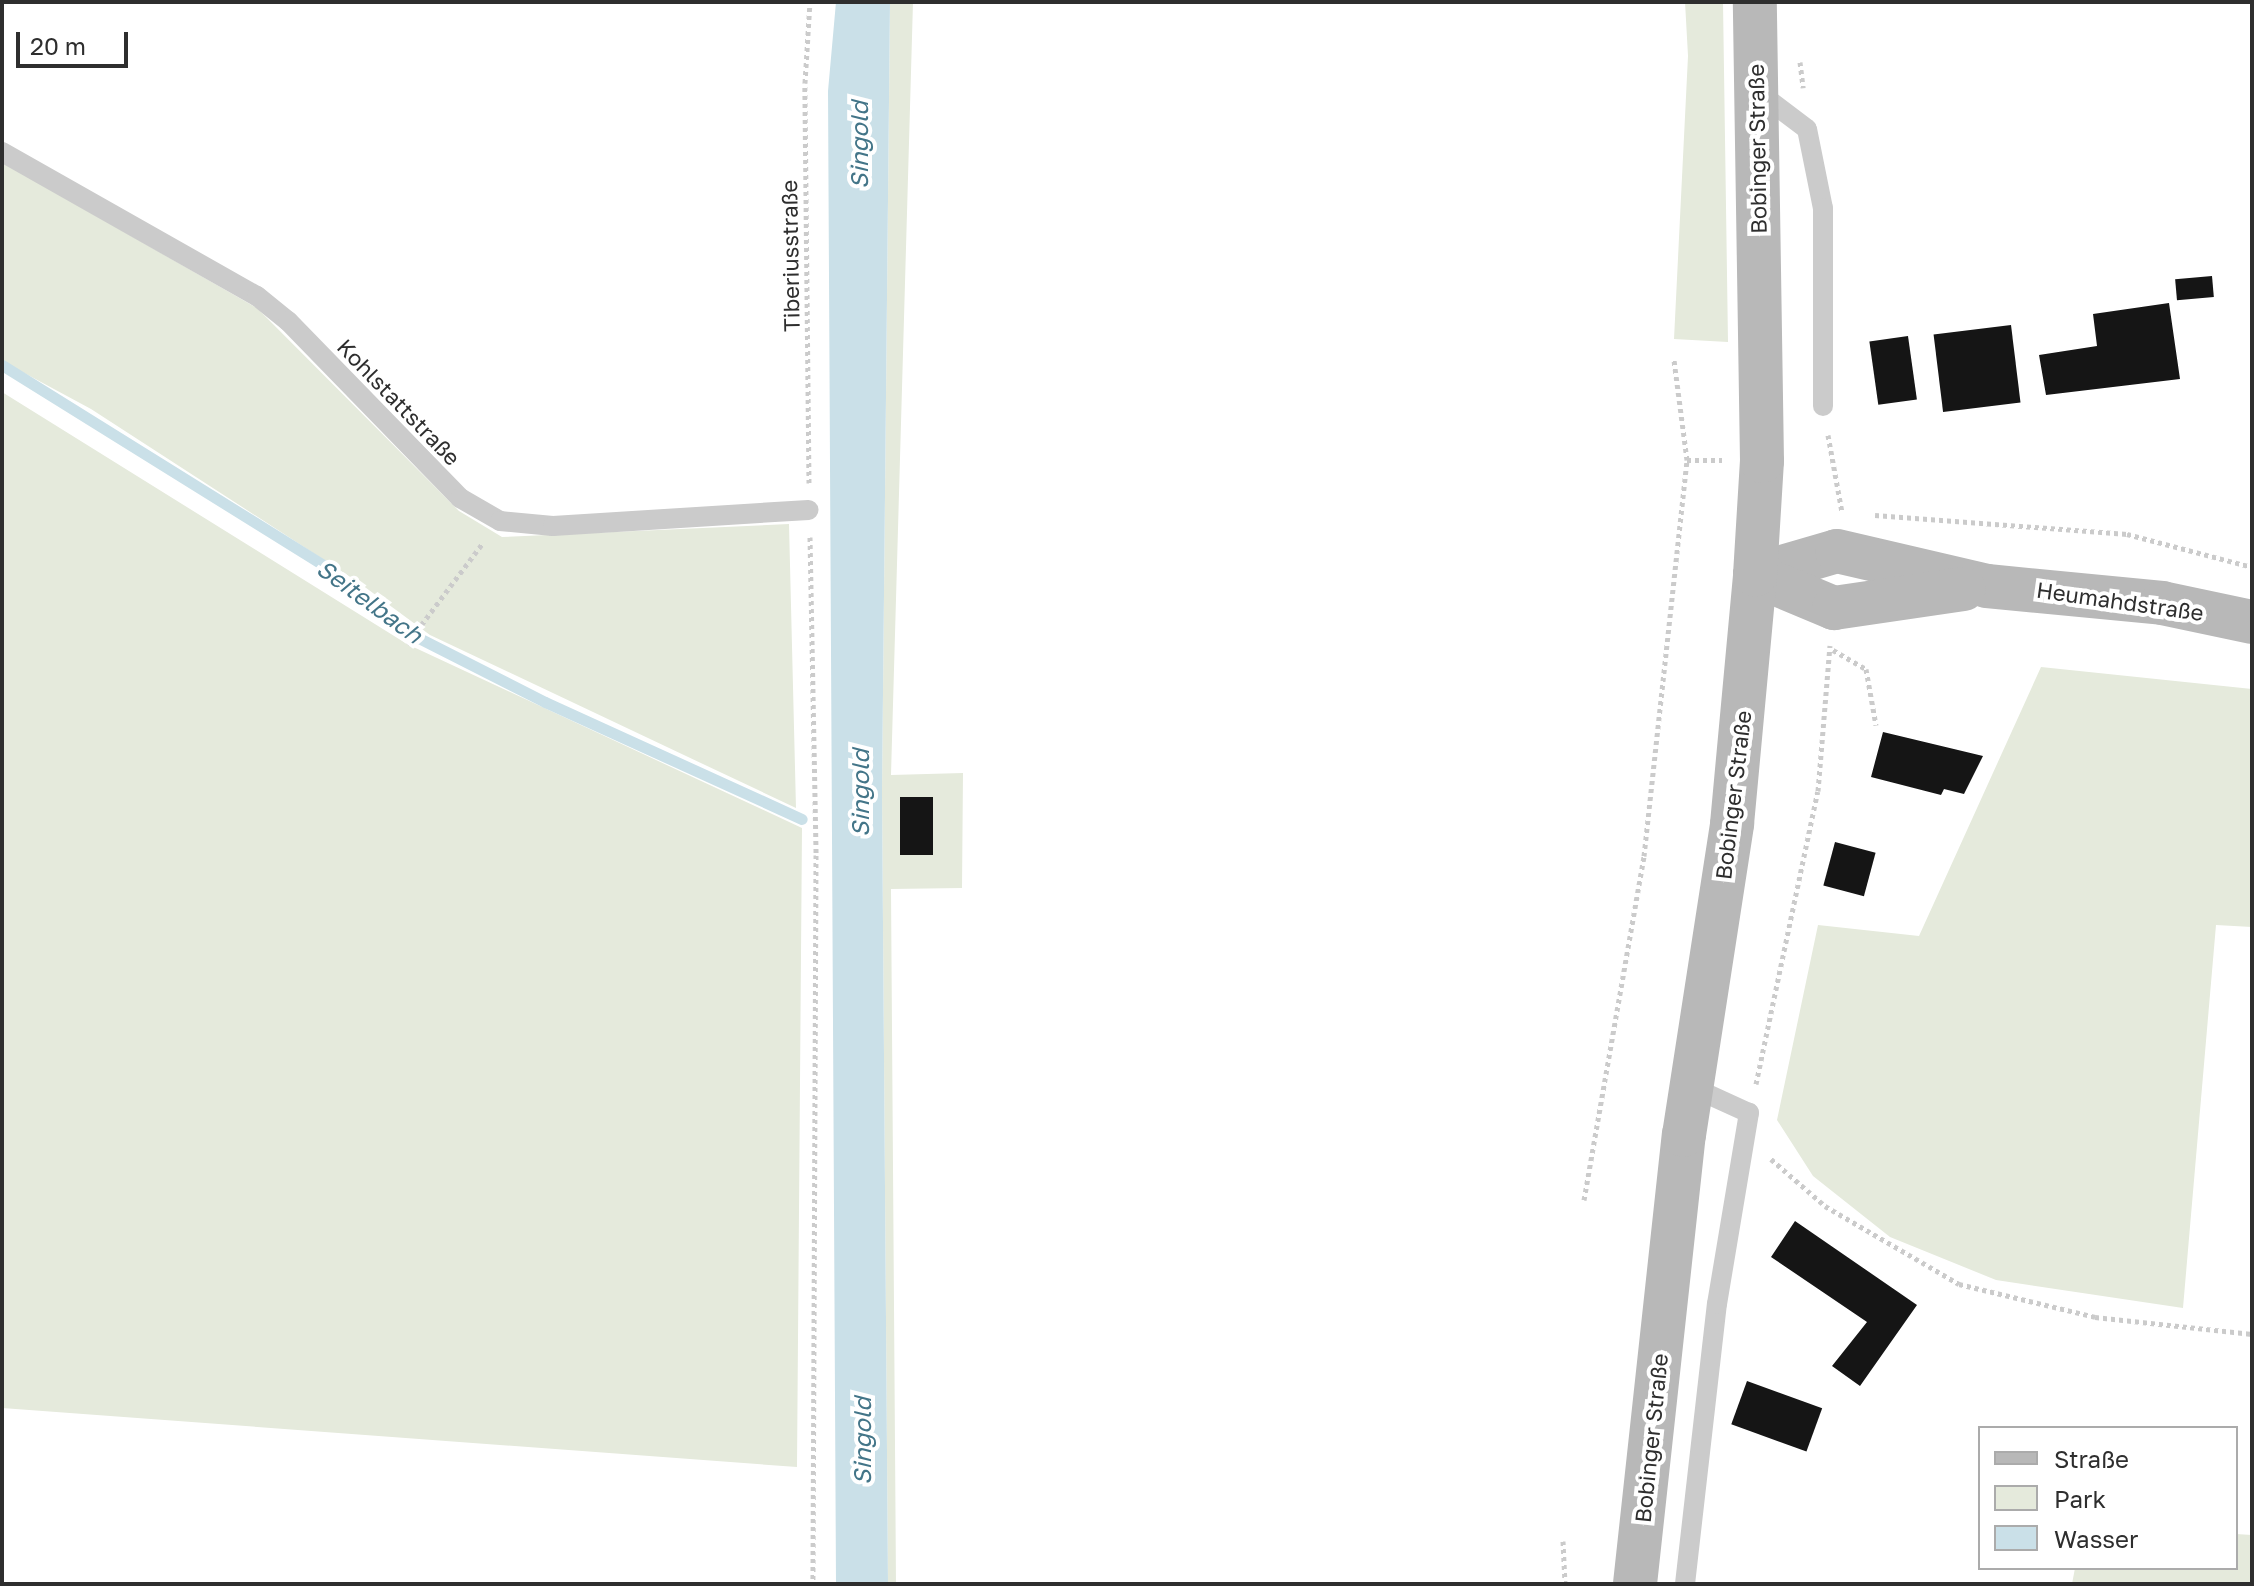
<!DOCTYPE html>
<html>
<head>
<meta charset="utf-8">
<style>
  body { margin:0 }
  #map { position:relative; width:2254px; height:1586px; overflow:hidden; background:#fff; font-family:"Golos Text",sans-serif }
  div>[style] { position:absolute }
  .green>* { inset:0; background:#e5eadc }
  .water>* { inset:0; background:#cae0e8 }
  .stream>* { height:11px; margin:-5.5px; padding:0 5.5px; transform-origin:5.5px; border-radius:5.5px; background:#cae0e8 }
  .building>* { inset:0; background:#151515; transform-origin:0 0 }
  .path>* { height:5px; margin-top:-2.5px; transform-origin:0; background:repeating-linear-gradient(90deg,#cbcbcb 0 4px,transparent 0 8px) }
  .service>* { height:20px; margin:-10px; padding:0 10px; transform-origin:10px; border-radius:10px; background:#cbcbcb }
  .secondary>* { height:44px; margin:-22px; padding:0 22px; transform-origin:22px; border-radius:22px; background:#b8b8b8 }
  span { translate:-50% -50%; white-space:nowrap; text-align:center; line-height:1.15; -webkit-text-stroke:8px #fff; paint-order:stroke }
  .street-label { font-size:22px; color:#2e2e2e }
  .water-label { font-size:24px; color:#437588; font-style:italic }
  .frame { position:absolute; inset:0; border:4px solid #2e2e2e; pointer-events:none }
  .legend { position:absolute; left:1978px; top:1426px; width:260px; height:144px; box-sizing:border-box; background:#fff; border:2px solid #ababab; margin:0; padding:10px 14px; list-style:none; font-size:24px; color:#2e2e2e }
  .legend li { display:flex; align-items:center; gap:16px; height:40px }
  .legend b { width:40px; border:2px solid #ababab }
  .scale { position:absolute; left:16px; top:32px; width:112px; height:36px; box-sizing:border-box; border:4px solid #2e2e2e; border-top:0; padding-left:10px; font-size:24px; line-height:28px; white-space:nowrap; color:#2e2e2e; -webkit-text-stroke:6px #fff; paint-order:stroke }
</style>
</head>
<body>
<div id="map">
  <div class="green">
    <i style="clip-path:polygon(890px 2px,913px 2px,891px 775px,963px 773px,962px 888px,891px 889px,896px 1584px,888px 1584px,882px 792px)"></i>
    <i style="clip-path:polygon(1685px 2px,1723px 2px,1728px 342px,1674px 339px,1688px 56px)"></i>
    <i style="clip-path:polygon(2px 162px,257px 308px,459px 511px,502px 537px,789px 524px,796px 808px,430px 635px,358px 582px,91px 409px,2px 361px)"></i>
    <i style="clip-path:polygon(2px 392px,407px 644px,802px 828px,797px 1467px,2px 1408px)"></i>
    <i style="clip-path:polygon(2041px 667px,2252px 689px,2252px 927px,2216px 925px,2183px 1308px,1996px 1280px,1890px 1237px,1813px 1176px,1777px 1120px,1818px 925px,1919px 936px)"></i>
    <i style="clip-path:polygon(2236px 1534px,2252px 1535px,2252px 1584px,2072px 1584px,2075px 1568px,2236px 1568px)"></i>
  </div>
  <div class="water">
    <i style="clip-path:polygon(836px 2px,890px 2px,882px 792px,888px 1584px,836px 1584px,828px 91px)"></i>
  </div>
  <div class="stream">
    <i style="left:2px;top:365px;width:382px;rotate:31.9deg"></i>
    <i style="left:326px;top:567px;width:104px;rotate:38.7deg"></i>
    <i style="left:407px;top:632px;width:155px;rotate:26.9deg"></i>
    <i style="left:545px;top:702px;width:282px;rotate:24.5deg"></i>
  </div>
  <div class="building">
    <i style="left:2212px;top:276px;width:21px;height:37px;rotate:85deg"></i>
    <i style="clip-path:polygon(2169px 303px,2180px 379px,2046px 395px,2039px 355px,2097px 346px,2093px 314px)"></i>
    <i style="left:2011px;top:325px;width:78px;height:78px;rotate:83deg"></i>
    <i style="left:1908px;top:336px;width:64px;height:39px;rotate:82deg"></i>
    <i style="clip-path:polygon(1883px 732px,1983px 756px,1964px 794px,1944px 789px,1941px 795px,1871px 777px)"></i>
    <i style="left:900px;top:797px;width:33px;height:58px"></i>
    <i style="left:1835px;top:842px;width:42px;height:45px;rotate:15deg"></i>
    <i style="clip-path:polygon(1795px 1221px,1917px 1305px,1860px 1386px,1832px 1366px,1867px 1322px,1771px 1257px)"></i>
    <i style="left:1747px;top:1381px;width:80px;height:46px;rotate:20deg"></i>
  </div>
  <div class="path">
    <i style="left:1800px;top:62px;width:26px;rotate:83deg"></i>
    <i style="left:1828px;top:435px;width:78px;rotate:79.7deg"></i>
    <i style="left:1687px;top:460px;width:35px"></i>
    <i style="left:809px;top:483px;width:400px;rotate:-90.6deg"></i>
    <i style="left:805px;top:83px;width:81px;rotate:-86.5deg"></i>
    <i style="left:1875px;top:515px;width:253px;rotate:4.3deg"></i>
    <i style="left:2127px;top:534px;width:129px;rotate:14.8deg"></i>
    <i style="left:810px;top:537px;width:318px;rotate:88.9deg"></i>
    <i style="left:816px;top:855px;width:729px;rotate:90.24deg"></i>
    <i style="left:407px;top:644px;width:125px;rotate:-53.1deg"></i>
    <i style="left:1833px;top:650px;width:38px;rotate:30deg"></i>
    <i style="left:1866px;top:669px;width:57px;rotate:79.9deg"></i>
    <i style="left:1756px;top:1084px;width:299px;rotate:-78.1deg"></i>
    <i style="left:1818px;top:791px;width:146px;rotate:-85.3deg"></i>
    <i style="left:1771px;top:1159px;width:72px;rotate:41deg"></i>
    <i style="left:1825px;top:1206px;width:155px;rotate:30.2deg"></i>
    <i style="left:1959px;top:1284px;width:140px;rotate:13.6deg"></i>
    <i style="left:2095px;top:1317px;width:158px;rotate:6.2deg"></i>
    <i style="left:1584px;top:1200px;width:349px;rotate:-80.1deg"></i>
    <i style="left:1644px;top:856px;width:398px;rotate:-83.8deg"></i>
    <i style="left:1687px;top:460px;width:101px;rotate:-97.4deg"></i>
    <i style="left:1563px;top:1541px;width:43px;rotate:87.3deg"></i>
  </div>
  <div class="service">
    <i style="left:1758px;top:92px;width:61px;rotate:37.1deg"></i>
    <i style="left:1807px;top:129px;width:81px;rotate:78.6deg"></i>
    <i style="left:1823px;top:208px;width:198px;rotate:90deg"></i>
    <i style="left:2px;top:152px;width:293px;rotate:29.5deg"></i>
    <i style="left:257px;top:296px;width:40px;rotate:39deg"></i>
    <i style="left:288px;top:321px;width:247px;rotate:45.8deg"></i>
    <i style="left:460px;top:498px;width:46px;rotate:29.9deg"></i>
    <i style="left:500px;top:521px;width:53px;rotate:5.4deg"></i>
    <i style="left:553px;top:526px;width:256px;rotate:-3.6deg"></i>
    <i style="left:1685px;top:1584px;width:282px;rotate:-83.5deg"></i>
    <i style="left:1717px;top:1304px;width:194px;rotate:-80.5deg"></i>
    <i style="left:1749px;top:1113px;width:63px;rotate:-155.5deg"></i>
  </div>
  <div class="secondary">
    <i style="left:1755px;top:575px;width:85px;rotate:-16.3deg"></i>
    <i style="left:1837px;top:551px;width:154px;rotate:13.1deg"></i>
    <i style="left:1987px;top:586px;width:176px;rotate:5.5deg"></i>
    <i style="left:2162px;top:603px;width:92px;rotate:11.9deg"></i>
    <i style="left:1755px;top:575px;width:86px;rotate:22.7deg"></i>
    <i style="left:1834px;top:608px;width:131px;rotate:-8.3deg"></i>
    <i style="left:1635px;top:1584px;width:452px;rotate:-83.8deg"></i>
    <i style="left:1684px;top:1135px;width:315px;rotate:-81.2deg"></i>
    <i style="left:1732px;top:824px;width:250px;rotate:-84.7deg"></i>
    <i style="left:1755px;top:575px;width:114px;rotate:-86.5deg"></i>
    <i style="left:1762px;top:461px;width:459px;rotate:-90.9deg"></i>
  </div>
  <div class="street-label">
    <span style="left:1757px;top:149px;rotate:-91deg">Bobinger Straße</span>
    <span style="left:790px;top:256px;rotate:-91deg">Tiberiusstraße</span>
    <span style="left:399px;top:402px;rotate:46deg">Kohlstattstraße</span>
    <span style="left:2120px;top:601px;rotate:8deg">Heumahdstraße</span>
    <span style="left:1733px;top:795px;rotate:-83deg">Bobinger Straße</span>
    <span style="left:1651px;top:1438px;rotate:-84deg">Bobinger Straße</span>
  </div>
  <div class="water-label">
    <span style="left:859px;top:145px;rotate:-90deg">Singold</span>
    <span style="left:370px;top:601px;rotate:36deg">Seitelbach</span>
    <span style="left:860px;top:793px;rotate:-90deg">Singold</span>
    <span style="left:862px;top:1441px;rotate:-90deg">Singold</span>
  </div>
  <div class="frame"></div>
  <ul class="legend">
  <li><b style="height:10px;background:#b8b8b8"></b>Straße</li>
  <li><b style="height:22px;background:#e5eadc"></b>Park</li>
  <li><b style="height:22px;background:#cae0e8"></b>Wasser</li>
  </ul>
  <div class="scale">20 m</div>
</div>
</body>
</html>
